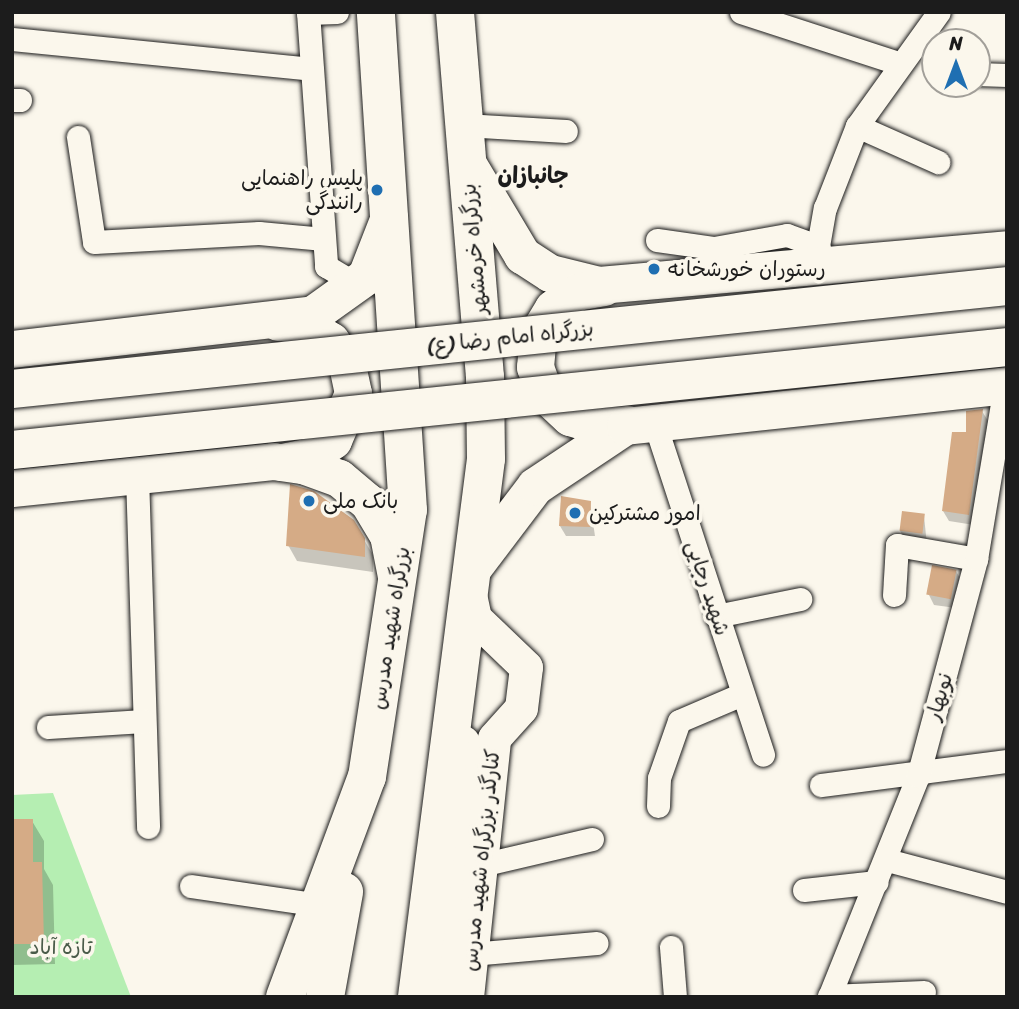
<!DOCTYPE html>
<html>
<head>
<meta charset="utf-8">
<style>
  body { margin:0 }
  #map { position:relative; width:1019px; height:1009px; overflow:hidden; background:#fbf7ec; font-family:Sriracha,"Playpen Sans Arabic",sans-serif }
  div>[style] { position:absolute }
  .green>* { inset:0; background:#b5eeb2 }
  .shadow>* { inset:0; background:#0003 }
  .building>* { inset:0; background:#d5ab86; transform-origin:0 0 }
  .roads { filter:drop-shadow(0 0 2px #1c1c1c) drop-shadow(0 0 2px #1c1c1c) }
  .street>* { height:23px; margin:-11.5px; padding:0 11.5px; transform-origin:11.5px; border-radius:11.5px; background:#fbf7ec }
  .secondary>* { height:33px; margin:-16.5px; padding:0 16.5px; transform-origin:16.5px; border-radius:16.5px; background:#fbf7ec }
  .primary>* { height:37px; margin:-18.5px; padding:0 18.5px; transform-origin:18.5px; border-radius:18.5px; background:#fbf7ec }
  .highway>* { height:38px; margin:-19px; padding:0 19px; transform-origin:19px; border-radius:19px; background:#fbf7ec }
  .bridges { filter:drop-shadow(0 0 2px #1c1c1c) drop-shadow(0 0 2px #1c1c1c) }
  .highway-bridge>* { height:38px; margin:-19px; padding:0 19px; transform-origin:19px; border-radius:19px; background:#fbf7ec }
  .dots>* { width:19px; height:19px; translate:-50% -50%; box-sizing:border-box; border:4px solid #fbf7ec; border-radius:50% }
  span { translate:-50% -50%; white-space:nowrap; text-align:center; line-height:1.15; -webkit-text-stroke:7px #fbf7ec; paint-order:stroke }
  .poi-label { font-size:21px; color:#1c1c1c }
  .right { translate:-100% -50%; text-align:right }
  .left { translate:0 -50%; text-align:left }
  .street-label { font-size:21px; color:#1c1c1c }
  .park-label { font-size:21px; color:#4a5b49 }
  .neighbourhood-label { font-size:23px; color:#1c1c1c; font-weight:700 }
  .frame { position:absolute; inset:0; border:14px solid #1c1c1c; pointer-events:none }
  .north { position:absolute; left:921px; top:28px; width:70px; height:70px; box-sizing:border-box; background:#fbf7ec; border:2px solid #a29f99; border-radius:50%; rotate:0deg; font-size:19px; font-weight:700; line-height:28px; text-align:center; color:#1c1c1c }
  .north::after { content:''; display:block; margin:auto; width:24px; height:32px; background:#1f6fb2; clip-path:polygon(50% 0,100% 100%,50% 72%,0 100%) }
</style>
</head>
<body>
<div id="map">
  <div class="green">
    <i style="clip-path:polygon(53px 793px,131px 997px,12px 997px,12px 795px)"></i>
  </div>
  <div class="shadow">
    <i style="clip-path:polygon(982px 411px,988px 421px,974px 525px,949px 521px,943px 511px)"></i>
    <i style="clip-path:polygon(590px 502px,595px 536px,566px 536px,560px 526px)"></i>
    <i style="clip-path:polygon(924px 516px,927px 545px,906px 541px,900px 531px)"></i>
    <i style="clip-path:polygon(353px 521px,373px 555px,373px 572px,297px 561px,288px 545px)"></i>
    <i style="clip-path:polygon(956px 571px,962px 582px,956px 608px,934px 605px,929px 595px)"></i>
    <i style="clip-path:polygon(12px 820px,32px 821px,44px 841px,44px 869px,53px 885px,55px 964px,12px 965px)"></i>
  </div>
  <div class="building">
    <i style="clip-path:polygon(983px 409px,969px 515px,942px 511px,952px 432px,966px 432px,966px 411px)"></i>
    <i style="clip-path:polygon(290px 484px,314px 491px,354px 520px,365px 538px,365px 557px,286px 546px)"></i>
    <i style="clip-path:polygon(561px 496px,591px 501px,590px 527px,559px 526px)"></i>
    <i style="left:902px;top:511px;width:23px;height:20px;rotate:7deg"></i>
    <i style="left:932px;top:565px;width:25px;height:30px;rotate:11deg"></i>
    <i style="clip-path:polygon(12px 819px,33px 819px,33px 862px,42px 862px,44px 944px,12px 944px)"></i>
  </div>
  <div class="roads">
    <div class="street">
      <i style="left:308px;top:12px;width:255px;rotate:85.9deg"></i>
      <i style="left:326px;top:266px;width:37px;rotate:31deg"></i>
      <i style="left:741px;top:12px;width:165px;rotate:18deg"></i>
      <i style="left:308px;top:13px;width:29px;rotate:-2deg"></i>
      <i style="left:12px;top:39px;width:301px;rotate:5.7deg"></i>
      <i style="left:977px;top:74px;width:30px;rotate:2deg"></i>
      <i style="left:12px;top:100px;width:8px"></i>
      <i style="left:464px;top:125px;width:102px;rotate:3.4deg"></i>
      <i style="left:857px;top:126px;width:89px;rotate:24deg"></i>
      <i style="left:78px;top:137px;width:106px;rotate:81.3deg"></i>
      <i style="left:94px;top:242px;width:165px;rotate:-3.1deg"></i>
      <i style="left:259px;top:233px;width:65px;rotate:5.3deg"></i>
      <i style="left:657px;top:240px;width:58px;rotate:8deg"></i>
      <i style="left:714px;top:248px;width:74px;rotate:-10.1deg"></i>
      <i style="left:787px;top:235px;width:33px;rotate:20deg"></i>
      <i style="left:825px;top:267px;width:22px;rotate:-108deg"></i>
      <i style="left:818px;top:246px;width:39px;rotate:-80deg"></i>
      <i style="left:825px;top:208px;width:88px;rotate:-68.7deg"></i>
      <i style="left:857px;top:126px;width:140px;rotate:-54.3deg"></i>
      <i style="left:654px;top:421px;width:351px;rotate:71.9deg"></i>
      <i style="left:137px;top:475px;width:352px;rotate:88.2deg"></i>
      <i style="left:894px;top:595px;width:50px;rotate:-86.6deg"></i>
      <i style="left:897px;top:545px;width:80px;rotate:10deg"></i>
      <i style="left:716px;top:616px;width:86px;rotate:-11.4deg"></i>
      <i style="left:48px;top:727px;width:96px;rotate:-3.6deg"></i>
      <i style="left:821px;top:785px;width:188px;rotate:-7.4deg"></i>
      <i style="left:658px;top:806px;width:28px;rotate:-88deg"></i>
      <i style="left:659px;top:778px;width:60px;rotate:-70.7deg"></i>
      <i style="left:679px;top:721px;width:69px;rotate:-23.2deg"></i>
      <i style="left:887px;top:860px;width:124px;rotate:14.9deg"></i>
      <i style="left:481px;top:865px;width:114px;rotate:-13.2deg"></i>
      <i style="left:191px;top:886px;width:130px;rotate:8.4deg"></i>
      <i style="left:804px;top:890px;width:73px;rotate:-6.3deg"></i>
      <i style="left:671px;top:947px;width:50px;rotate:85.4deg"></i>
      <i style="left:471px;top:954px;width:126px;rotate:-5deg"></i>
      <i style="left:829px;top:996px;width:95px;rotate:-2.4deg"></i>
      <i style="left:829px;top:997px;width:238px;rotate:-68.1deg"></i>
      <i style="left:918px;top:776px;width:225px;rotate:-75deg"></i>
      <i style="left:976px;top:559px;width:176px;rotate:-80.5deg"></i>
    </div>
    <div class="secondary">
      <i style="left:442px;top:997px;width:256px;rotate:-85.3deg"></i>
      <i style="left:467px;top:997px;width:260px;rotate:-84deg"></i>
      <i style="left:494px;top:738px;width:40px;rotate:-48deg"></i>
      <i style="left:521px;top:708px;width:41px;rotate:-83deg"></i>
      <i style="left:526px;top:667px;width:71px;rotate:-136.1deg"></i>
      <i style="left:475px;top:618px;width:29px;rotate:-102deg"></i>
    </div>
    <div class="primary">
      <i style="left:469px;top:166px;width:104px;rotate:59.2deg"></i>
      <i style="left:522px;top:255px;width:33px;rotate:33deg"></i>
      <i style="left:550px;top:273px;width:50px;rotate:13.8deg"></i>
      <i style="left:599px;top:285px;width:410px;rotate:-5deg"></i>
      <i style="left:604px;top:287px;width:27px;rotate:170deg"></i>
      <i style="left:577px;top:292px;width:29px;rotate:146deg"></i>
      <i style="left:553px;top:308px;width:29px;rotate:121deg"></i>
      <i style="left:538px;top:333px;width:34px;rotate:95deg"></i>
      <i style="left:535px;top:367px;width:29px;rotate:70deg"></i>
      <i style="left:545px;top:394px;width:34px;rotate:43deg"></i>
      <i style="left:570px;top:417px;width:28px;rotate:18deg"></i>
      <i style="left:597px;top:426px;width:30px;rotate:-4deg"></i>
      <i style="left:278px;top:322px;width:29px;rotate:8deg"></i>
      <i style="left:307px;top:326px;width:28px;rotate:32deg"></i>
      <i style="left:331px;top:341px;width:29px;rotate:56deg"></i>
      <i style="left:347px;top:365px;width:29px;rotate:78deg"></i>
      <i style="left:353px;top:393px;width:51px;rotate:113.1deg"></i>
      <i style="left:333px;top:440px;width:28px;rotate:145deg"></i>
      <i style="left:310px;top:456px;width:29px;rotate:168deg"></i>
      <i style="left:12px;top:349px;width:303px;rotate:-6.6deg"></i>
      <i style="left:313px;top:314px;width:65px;rotate:-35.6deg"></i>
      <i style="left:366px;top:276px;width:63px;rotate:-68.7deg"></i>
      <i style="left:12px;top:488px;width:262px;rotate:-5.9deg"></i>
      <i style="left:273px;top:461px;width:30px;rotate:8deg"></i>
      <i style="left:303px;top:465px;width:38px;rotate:20deg"></i>
      <i style="left:339px;top:478px;width:38px;rotate:40deg"></i>
      <i style="left:368px;top:502px;width:39px;rotate:59deg"></i>
      <i style="left:388px;top:535px;width:42px;rotate:79deg"></i>
      <i style="left:472px;top:569px;width:104px;rotate:-52.8deg"></i>
      <i style="left:535px;top:486px;width:108px;rotate:-33.7deg"></i>
      <i style="left:625px;top:426px;width:384px;rotate:-6.1deg"></i>
    </div>
    <div class="highway">
      <i style="left:285px;top:997px;width:235px;rotate:-69.6deg"></i>
      <i style="left:367px;top:777px;width:270px;rotate:-81.3deg"></i>
      <i style="left:408px;top:510px;width:499px;rotate:-93.7deg"></i>
      <i style="left:325px;top:997px;width:107px;rotate:-79.7deg"></i>
      <i style="left:417px;top:997px;width:542px;rotate:-82.69deg"></i>
      <i style="left:486px;top:459px;width:82px;rotate:-90.7deg"></i>
      <i style="left:485px;top:377px;width:366px;rotate:-94.7deg"></i>
    </div>
  </div>
  <div class="bridges">
    <div class="highway-bridge">
      <i style="left:12px;top:389px;width:1000px;rotate:-5.91deg"></i>
      <i style="left:12px;top:450px;width:1000px;rotate:-5.91deg"></i>
    </div>
  </div>
  <div class="dots">
    <i style="left:377px;top:190px;background:#1f6fb2"></i>
    <i style="left:654px;top:269px;background:#1f6fb2"></i>
    <i style="left:309px;top:501px;background:#1f6fb2"></i>
    <i style="left:575px;top:513px;background:#1f6fb2"></i>
  </div>
  <div class="poi-label">
    <span class="right" style="left:363px;top:190px">پلیس راهنمایی<br>رانندگی</span>
    <span class="left" style="left:668px;top:269px">رستوران خورشخانه</span>
    <span class="left" style="left:323px;top:501px">بانک ملی</span>
    <span class="left" style="left:589px;top:513px">امور مشترکین</span>
  </div>
  <div class="street-label">
    <span style="left:474px;top:249px;rotate:-95deg">بزرگراه خرمشهر</span>
    <span style="left:510px;top:337px;rotate:-6deg">بزرگراه امام رضا (ع)</span>
    <span style="left:708px;top:588px;rotate:72deg">شهید رجایی</span>
    <span style="left:390px;top:628px;rotate:-81deg">بزرگراه شهید مدرس</span>
    <span style="left:939px;top:697px;rotate:-74deg">نوبهار</span>
    <span style="left:481px;top:860px;rotate:-84deg">کنارگذر بزرگراه شهید مدرس</span>
  </div>
  <div class="park-label">
    <span style="left:61px;top:947px">تازه آباد</span>
  </div>
  <div class="neighbourhood-label">
    <span style="left:533px;top:176px">جانبازان</span>
  </div>
  <div class="frame"></div>
  <div class="north">N</div>
</div>
</body>
</html>
